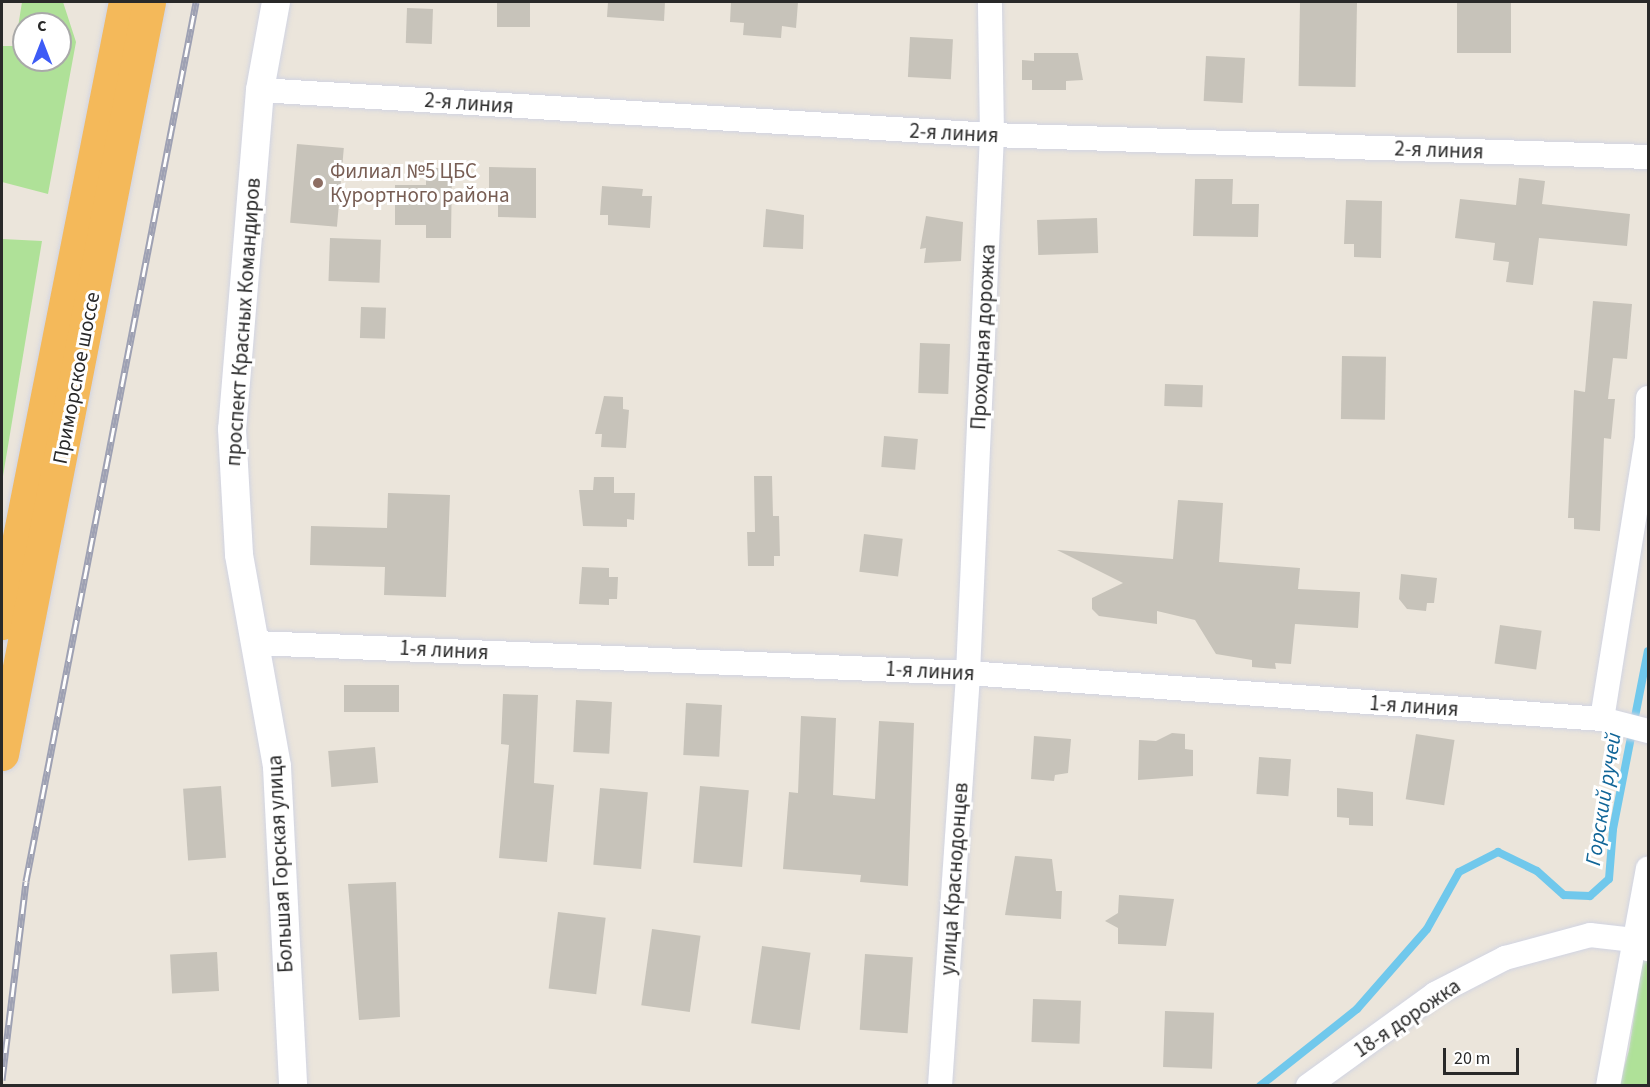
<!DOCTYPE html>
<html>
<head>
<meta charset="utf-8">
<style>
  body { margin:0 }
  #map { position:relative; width:1650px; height:1087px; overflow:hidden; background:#ebe5db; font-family:"Source Sans 3",sans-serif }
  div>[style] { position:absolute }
  .green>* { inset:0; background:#afe198 }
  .stream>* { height:8px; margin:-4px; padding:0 4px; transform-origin:4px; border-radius:4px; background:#70c8ec }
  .building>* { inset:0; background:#c7c3ba; transform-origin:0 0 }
  .roads { filter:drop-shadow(0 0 2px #d1d4e2) drop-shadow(0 0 2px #d1d4e2) }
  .minor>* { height:24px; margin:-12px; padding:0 12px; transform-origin:12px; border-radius:12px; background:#fff }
  .tertiary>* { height:28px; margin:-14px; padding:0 14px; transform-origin:14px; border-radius:14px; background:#fff }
  .trunk>* { height:33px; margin:-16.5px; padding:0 16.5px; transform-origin:16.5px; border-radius:16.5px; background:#f4b95a }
  .rail>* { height:7px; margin-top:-3.5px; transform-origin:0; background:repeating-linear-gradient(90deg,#fff 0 14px,#9ea1b3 0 28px); box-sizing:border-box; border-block:2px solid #9ea1b3 }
  .dots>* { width:16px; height:16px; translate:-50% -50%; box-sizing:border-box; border:3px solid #fff; border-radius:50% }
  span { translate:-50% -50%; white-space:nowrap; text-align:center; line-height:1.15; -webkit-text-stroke:6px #fff; paint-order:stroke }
  .street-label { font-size:21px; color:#292929 }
  .education-label { font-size:21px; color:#785e54 }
  .left { translate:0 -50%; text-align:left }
  .water-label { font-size:22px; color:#106597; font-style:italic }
  .frame { position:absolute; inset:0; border:3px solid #292929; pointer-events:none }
  .north { position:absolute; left:12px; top:12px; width:60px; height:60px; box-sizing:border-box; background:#fff; border:2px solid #a9a9a9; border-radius:50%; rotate:0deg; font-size:16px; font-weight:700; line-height:24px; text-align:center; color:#292929 }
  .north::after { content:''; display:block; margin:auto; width:21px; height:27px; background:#3d5bf6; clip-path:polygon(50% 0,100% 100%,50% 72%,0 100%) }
  .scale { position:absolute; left:1443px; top:1048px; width:76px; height:27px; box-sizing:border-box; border:3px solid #292929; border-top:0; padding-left:8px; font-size:18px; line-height:21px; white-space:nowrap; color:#292929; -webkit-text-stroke:4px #fff; paint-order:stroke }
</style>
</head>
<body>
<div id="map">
  <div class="green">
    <i style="clip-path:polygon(evenodd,22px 2px,63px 2px,76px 42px,48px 194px,2px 182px,2px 46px,15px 46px,22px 2px,24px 24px,60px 24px,60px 60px,24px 60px,24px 24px)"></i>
    <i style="clip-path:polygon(2px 239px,42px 241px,2px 482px)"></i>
    <i style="clip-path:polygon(1648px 923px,1648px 1085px,1619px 1086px,1629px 1050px)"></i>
  </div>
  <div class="stream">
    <i style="left:1260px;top:1086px;width:124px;rotate:-38.4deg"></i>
    <i style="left:1357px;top:1009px;width:106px;rotate:-48.8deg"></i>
    <i style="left:1427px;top:929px;width:65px;rotate:-60.7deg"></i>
    <i style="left:1459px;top:872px;width:44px;rotate:-27.1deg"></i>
    <i style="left:1498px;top:852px;width:43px;rotate:26deg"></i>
    <i style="left:1537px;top:871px;width:36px;rotate:42deg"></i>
    <i style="left:1564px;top:895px;width:26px;rotate:2deg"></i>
    <i style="left:1590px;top:896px;width:25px;rotate:-42deg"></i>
    <i style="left:1609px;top:879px;width:50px;rotate:-85.4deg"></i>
    <i style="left:1613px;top:829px;width:181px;rotate:-78.9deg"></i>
  </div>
  <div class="building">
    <i style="left:497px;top:2px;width:33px;height:25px"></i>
    <i style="clip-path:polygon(608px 2px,665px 2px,664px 21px,607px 17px)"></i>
    <i style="clip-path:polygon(731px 2px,798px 2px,796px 28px,782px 26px,781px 38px,743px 35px,744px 23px,730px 22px)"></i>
    <i style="left:1300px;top:2px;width:57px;height:84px;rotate:1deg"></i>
    <i style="left:1457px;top:2px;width:54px;height:51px"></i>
    <i style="left:407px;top:8px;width:26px;height:35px;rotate:2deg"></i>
    <i style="left:910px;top:37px;width:43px;height:40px;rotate:3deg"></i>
    <i style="clip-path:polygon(1034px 53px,1078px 53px,1083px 80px,1066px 81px,1066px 90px,1032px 90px,1032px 80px,1022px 80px,1022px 60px,1034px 61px)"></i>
    <i style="left:1206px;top:56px;width:39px;height:45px;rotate:3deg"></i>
    <i style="left:297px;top:144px;width:47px;height:79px;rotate:5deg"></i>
    <i style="clip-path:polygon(489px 167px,536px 168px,536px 218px,498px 217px,498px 204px,489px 204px)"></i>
    <i style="clip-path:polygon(426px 168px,452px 168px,451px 238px,426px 238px,426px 225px,395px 225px,395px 185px,426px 185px)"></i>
    <i style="clip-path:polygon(1519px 178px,1545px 181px,1542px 204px,1630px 214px,1627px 246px,1539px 238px,1533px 285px,1506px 282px,1509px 262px,1493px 260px,1495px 243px,1455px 238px,1460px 199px,1516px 205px)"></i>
    <i style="clip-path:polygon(1195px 179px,1233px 179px,1232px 204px,1259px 204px,1258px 237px,1193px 236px)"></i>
    <i style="clip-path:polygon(602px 186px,643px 189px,642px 196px,652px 196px,650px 228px,608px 225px,608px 215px,600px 215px)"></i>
    <i style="clip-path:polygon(1346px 200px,1382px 201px,1381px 258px,1354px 257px,1354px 244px,1344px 244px)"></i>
    <i style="clip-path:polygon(766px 209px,804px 215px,803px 249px,763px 247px)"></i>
    <i style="clip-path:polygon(926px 216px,963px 222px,961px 261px,924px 263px,926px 248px,920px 249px)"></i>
    <i style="left:1097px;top:218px;width:35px;height:60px;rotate:88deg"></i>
    <i style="left:330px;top:238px;width:51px;height:43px;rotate:2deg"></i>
    <i style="clip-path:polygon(1593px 301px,1632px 304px,1627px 359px,1613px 358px,1608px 399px,1615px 399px,1611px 439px,1604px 438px,1600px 531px,1574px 529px,1574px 518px,1568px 518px,1574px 390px,1585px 392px)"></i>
    <i style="left:361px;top:307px;width:25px;height:31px;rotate:2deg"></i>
    <i style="left:920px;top:343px;width:30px;height:50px;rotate:2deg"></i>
    <i style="left:1342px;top:356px;width:44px;height:63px;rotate:1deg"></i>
    <i style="left:1165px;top:384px;width:38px;height:22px;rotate:2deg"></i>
    <i style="clip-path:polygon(604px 396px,623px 397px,623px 409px,629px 410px,626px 448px,601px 447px,602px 434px,595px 434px)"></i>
    <i style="left:884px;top:436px;width:34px;height:31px;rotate:5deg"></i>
    <i style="clip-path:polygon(754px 476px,772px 476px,773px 516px,779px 516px,780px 556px,774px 556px,774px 566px,748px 566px,747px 532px,755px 532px)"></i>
    <i style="clip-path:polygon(594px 477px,614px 477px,614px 493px,635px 493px,634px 520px,627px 519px,627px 527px,583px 526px,579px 490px,593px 490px)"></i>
    <i style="clip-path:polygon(388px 493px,450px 495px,446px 597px,384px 595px,385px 567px,310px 565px,311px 526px,387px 528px)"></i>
    <i style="clip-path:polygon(1178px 500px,1223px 503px,1219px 562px,1300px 568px,1298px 589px,1360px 592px,1358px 628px,1295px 624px,1291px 664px,1275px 663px,1276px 669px,1252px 667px,1252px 660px,1216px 654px,1195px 620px,1157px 611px,1157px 624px,1099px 616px,1092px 609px,1092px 598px,1123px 583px,1057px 550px,1173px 559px)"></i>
    <i style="left:864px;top:534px;width:39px;height:38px;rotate:7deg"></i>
    <i style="clip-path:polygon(582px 567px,609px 568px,609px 577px,618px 577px,617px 599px,609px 599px,609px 605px,579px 604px)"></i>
    <i style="clip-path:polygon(1401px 574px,1437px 578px,1434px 603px,1427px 603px,1426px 611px,1407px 609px,1399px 599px)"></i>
    <i style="left:1500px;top:625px;width:42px;height:39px;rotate:8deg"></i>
    <i style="left:344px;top:685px;width:55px;height:27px"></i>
    <i style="clip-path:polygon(503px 694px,538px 695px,534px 783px,554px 785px,547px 862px,499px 858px,509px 745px,501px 744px)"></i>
    <i style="left:576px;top:700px;width:36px;height:52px;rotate:3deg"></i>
    <i style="left:686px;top:703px;width:36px;height:52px;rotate:3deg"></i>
    <i style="clip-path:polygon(801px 716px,836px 718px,833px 795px,875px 799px,879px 721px,914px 723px,908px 886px,860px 882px,861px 875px,783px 869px,789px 792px,798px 793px)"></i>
    <i style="clip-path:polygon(1172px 733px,1185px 734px,1185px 749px,1193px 750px,1193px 776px,1138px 780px,1139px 740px,1156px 741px)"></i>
    <i style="left:1416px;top:734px;width:39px;height:66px;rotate:9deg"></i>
    <i style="clip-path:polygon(1034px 736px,1071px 739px,1068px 773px,1055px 775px,1054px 781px,1031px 779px)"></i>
    <i style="left:375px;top:747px;width:36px;height:47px;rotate:85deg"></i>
    <i style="left:1259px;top:757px;width:32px;height:37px;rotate:4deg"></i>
    <i style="left:221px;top:786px;width:72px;height:38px;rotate:86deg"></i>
    <i style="left:700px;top:786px;width:49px;height:77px;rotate:5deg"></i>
    <i style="left:600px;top:788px;width:48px;height:77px;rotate:5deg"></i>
    <i style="clip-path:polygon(1337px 788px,1373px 792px,1373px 826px,1349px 825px,1349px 818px,1337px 817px)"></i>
    <i style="clip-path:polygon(1015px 856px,1052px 859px,1056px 891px,1062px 891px,1061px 919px,1005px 915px)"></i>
    <i style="clip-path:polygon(396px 882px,400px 1017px,359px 1020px,348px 884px)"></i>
    <i style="clip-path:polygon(1119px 895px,1174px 899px,1166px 946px,1118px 944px,1118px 928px,1105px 921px,1118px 913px)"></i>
    <i style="left:558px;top:912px;width:48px;height:77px;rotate:7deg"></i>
    <i style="left:652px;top:929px;width:49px;height:77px;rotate:8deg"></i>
    <i style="left:762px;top:946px;width:49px;height:78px;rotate:8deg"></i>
    <i style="left:217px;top:952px;width:39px;height:47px;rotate:87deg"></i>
    <i style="left:865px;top:954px;width:48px;height:76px;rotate:4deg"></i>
    <i style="left:1033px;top:999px;width:48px;height:43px;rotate:2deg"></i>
    <i style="left:1165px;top:1011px;width:49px;height:56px;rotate:2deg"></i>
  </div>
  <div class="roads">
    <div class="minor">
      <i style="left:260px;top:90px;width:733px;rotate:3.52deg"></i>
      <i style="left:992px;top:135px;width:656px;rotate:1.92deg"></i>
      <i style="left:256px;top:643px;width:713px;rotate:2.41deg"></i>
      <i style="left:968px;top:673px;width:636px;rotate:4.15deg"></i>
      <i style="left:1602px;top:719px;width:48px;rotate:14.6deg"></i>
      <i style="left:1602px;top:719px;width:284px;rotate:-80.9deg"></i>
      <i style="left:1647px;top:439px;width:41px;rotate:-88.6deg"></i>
      <i style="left:940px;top:1086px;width:414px;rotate:-86.1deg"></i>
      <i style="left:968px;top:673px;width:539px;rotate:-87.45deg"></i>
      <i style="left:992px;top:135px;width:133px;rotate:-90.9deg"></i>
      <i style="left:1308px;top:1086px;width:157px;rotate:-35.9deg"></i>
      <i style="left:1435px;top:994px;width:79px;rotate:-27.2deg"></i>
      <i style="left:1505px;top:958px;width:88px;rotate:-15.1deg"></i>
      <i style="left:1590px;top:935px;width:44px;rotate:6.5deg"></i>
      <i style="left:1634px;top:940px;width:17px;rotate:33deg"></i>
      <i style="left:1608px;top:1086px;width:221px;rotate:-79.6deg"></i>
    </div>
    <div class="tertiary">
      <i style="left:276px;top:2px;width:89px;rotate:100.3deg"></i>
      <i style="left:260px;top:90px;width:340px;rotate:94.7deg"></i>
      <i style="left:232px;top:429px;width:126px;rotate:86.8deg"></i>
      <i style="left:239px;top:555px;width:215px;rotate:79.8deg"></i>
      <i style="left:277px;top:767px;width:319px;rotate:87.1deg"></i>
    </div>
    <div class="trunk">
      <i style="left:2px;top:623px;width:633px;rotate:-78.8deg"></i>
      <i style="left:2px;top:754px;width:766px;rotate:-78.94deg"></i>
    </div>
  </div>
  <div class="rail">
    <i style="left:2px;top:1080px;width:200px;rotate:-83.1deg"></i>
    <i style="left:26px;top:881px;width:895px;rotate:-79.05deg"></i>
  </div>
  <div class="dots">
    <i style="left:318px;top:183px;background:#8d6e63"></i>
  </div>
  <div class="street-label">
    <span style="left:469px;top:103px;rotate:4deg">2-я линия</span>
    <span style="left:954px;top:133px;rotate:3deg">2-я линия</span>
    <span style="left:1439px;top:150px;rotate:2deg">2-я линия</span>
    <span style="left:243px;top:322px;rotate:-86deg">проспект Красных Командиров</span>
    <span style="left:983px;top:337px;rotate:-87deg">Проходная дорожка</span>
    <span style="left:76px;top:378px;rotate:-79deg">Приморское шоссе</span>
    <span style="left:444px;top:650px;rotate:3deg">1-я линия</span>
    <span style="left:930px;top:671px;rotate:3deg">1-я линия</span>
    <span style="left:1414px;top:706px;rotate:4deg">1-я линия</span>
    <span style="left:280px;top:864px;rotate:-93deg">Большая Горская улица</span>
    <span style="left:954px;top:879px;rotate:-86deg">улица Краснодонцев</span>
    <span style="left:1407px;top:1018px;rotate:-34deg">18-я дорожка</span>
  </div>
  <div class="education-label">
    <span class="left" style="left:330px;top:183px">Филиал №5 ЦБС<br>Курортного района</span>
  </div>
  <div class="water-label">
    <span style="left:1604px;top:799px;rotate:-81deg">Горский ручей</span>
  </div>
  <div class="frame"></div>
  <div class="north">С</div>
  <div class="scale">20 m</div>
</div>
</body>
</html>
